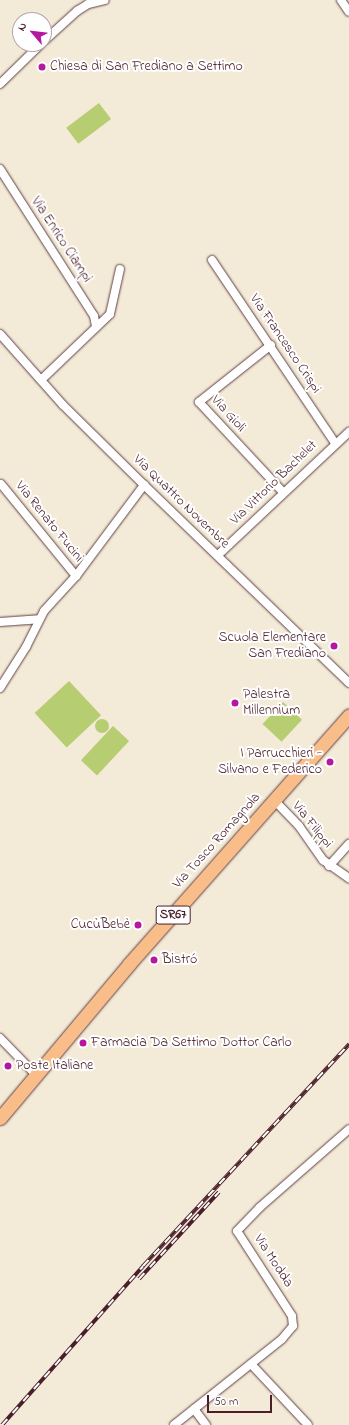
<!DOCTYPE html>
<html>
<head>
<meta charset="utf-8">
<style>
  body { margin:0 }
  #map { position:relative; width:349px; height:1425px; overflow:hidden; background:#f3ebd7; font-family:"Indie Flower",sans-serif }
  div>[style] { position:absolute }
  .green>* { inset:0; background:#b7cd72; transform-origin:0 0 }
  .round { border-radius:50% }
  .roads { filter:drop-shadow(0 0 1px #633e45) drop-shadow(0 0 1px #633e45) }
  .street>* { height:8px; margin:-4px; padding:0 4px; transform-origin:4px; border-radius:4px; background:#fff }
  .primary>* { height:13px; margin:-6.5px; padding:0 6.5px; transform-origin:6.5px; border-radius:6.5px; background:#f8bd89 }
  .rail>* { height:4px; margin-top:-2px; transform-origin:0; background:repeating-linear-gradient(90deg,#fff 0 8px,#4a1f2b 0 16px); box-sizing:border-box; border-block:1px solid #4a1f2b }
  .dots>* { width:11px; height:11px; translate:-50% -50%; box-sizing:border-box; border:2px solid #fff; border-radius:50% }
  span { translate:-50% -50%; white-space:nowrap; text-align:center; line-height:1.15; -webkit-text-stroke:4px #fff; paint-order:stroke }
  .shield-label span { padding:1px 3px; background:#fff; border:1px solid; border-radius:3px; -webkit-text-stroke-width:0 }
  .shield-label { font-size:13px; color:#4a1f2b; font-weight:700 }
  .poi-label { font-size:14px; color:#4a1f2b }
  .left { translate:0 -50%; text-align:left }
  .right { translate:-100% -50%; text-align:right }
  .street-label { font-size:14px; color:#4a1f2b }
  .north { position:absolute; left:12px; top:12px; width:40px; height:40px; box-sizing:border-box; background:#fff; border:1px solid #b7a5aa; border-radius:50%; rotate:298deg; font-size:11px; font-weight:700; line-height:16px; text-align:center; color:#4a1f2b }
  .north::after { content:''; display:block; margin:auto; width:14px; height:18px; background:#b5179e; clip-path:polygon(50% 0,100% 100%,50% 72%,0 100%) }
  .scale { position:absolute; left:207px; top:1395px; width:65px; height:18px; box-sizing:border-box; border:2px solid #4a1f2b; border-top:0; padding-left:5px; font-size:12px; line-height:14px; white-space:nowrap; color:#4a1f2b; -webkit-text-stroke:3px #fff; paint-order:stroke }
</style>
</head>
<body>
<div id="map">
  <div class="green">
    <i style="left:99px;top:103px;width:20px;height:41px;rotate:53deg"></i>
    <i style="left:69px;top:681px;width:47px;height:47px;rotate:47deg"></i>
    <i style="left:283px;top:702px;width:26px;height:30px;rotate:43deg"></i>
    <i class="round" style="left:95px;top:719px;width:14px;height:14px"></i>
    <i style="left:113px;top:726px;width:22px;height:47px;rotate:43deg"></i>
  </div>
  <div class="roads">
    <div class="street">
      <i style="left:341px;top:0;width:14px;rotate:56deg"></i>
      <i style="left:44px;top:41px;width:45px;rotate:-42.3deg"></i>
      <i style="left:77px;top:11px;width:13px;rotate:-32deg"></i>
      <i style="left:88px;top:4px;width:17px;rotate:-13deg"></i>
      <i style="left:0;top:84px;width:57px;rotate:-44.3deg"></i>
      <i style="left:0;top:169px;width:174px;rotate:57.4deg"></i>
      <i style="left:94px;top:316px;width:10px;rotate:79deg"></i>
      <i style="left:212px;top:260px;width:220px;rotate:56.1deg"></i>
      <i style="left:0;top:334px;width:95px;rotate:48.4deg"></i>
      <i style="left:63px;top:405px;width:114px;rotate:44.6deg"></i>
      <i style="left:144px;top:485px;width:285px;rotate:44deg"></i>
      <i style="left:271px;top:345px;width:92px;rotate:141.6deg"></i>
      <i style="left:199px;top:402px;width:123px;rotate:47deg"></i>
      <i style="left:41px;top:380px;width:95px;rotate:-43.7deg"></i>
      <i style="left:110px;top:314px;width:46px;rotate:-77.5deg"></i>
      <i style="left:1px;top:484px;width:119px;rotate:50.8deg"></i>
      <i style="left:218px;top:555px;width:180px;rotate:-43.2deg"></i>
      <i style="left:0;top:622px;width:39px;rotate:-4deg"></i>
      <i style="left:0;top:688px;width:49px;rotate:-57.6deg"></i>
      <i style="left:26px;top:647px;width:40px;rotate:-63.4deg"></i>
      <i style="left:44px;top:611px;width:47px;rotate:-47.6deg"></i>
      <i style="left:76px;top:576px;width:114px;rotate:-53.2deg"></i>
      <i style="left:274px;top:800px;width:36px;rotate:46deg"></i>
      <i style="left:299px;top:826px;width:42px;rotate:54.8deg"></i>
      <i style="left:323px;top:860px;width:32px;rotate:35deg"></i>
      <i style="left:329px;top:866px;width:30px;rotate:-48deg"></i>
      <i style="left:0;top:1038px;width:52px;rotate:45.8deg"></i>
      <i style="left:251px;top:1364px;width:83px;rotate:46.9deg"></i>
      <i style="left:194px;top:1409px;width:20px;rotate:53deg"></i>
      <i style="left:174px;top:1425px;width:138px;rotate:-38.5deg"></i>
      <i style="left:282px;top:1339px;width:17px;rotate:-50deg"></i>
      <i style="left:293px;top:1326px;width:10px;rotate:-96deg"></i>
      <i style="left:292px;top:1316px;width:101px;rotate:-122.9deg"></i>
      <i style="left:237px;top:1231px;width:33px;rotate:-46deg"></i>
      <i style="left:260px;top:1207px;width:118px;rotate:-41.2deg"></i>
    </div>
    <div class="primary">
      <i style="left:0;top:1118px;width:201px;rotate:-50deg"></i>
      <i style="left:129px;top:964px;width:332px;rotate:-48.5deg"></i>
    </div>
  </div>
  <div class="rail">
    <i style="left:139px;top:1279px;width:118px;rotate:-47.4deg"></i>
    <i style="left:2px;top:1425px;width:213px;rotate:-48.4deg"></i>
    <i style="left:143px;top:1266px;width:303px;rotate:-47.1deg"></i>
  </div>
  <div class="dots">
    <i style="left:42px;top:67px;background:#b5179e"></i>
    <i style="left:334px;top:646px;background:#b5179e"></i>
    <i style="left:235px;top:703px;background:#b5179e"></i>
    <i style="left:330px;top:762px;background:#b5179e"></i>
    <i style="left:138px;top:925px;background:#b5179e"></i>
    <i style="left:154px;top:960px;background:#b5179e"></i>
    <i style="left:83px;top:1043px;background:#b5179e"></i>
    <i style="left:8px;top:1066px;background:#b5179e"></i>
  </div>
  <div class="shield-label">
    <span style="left:173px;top:915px">SR67</span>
  </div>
  <div class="poi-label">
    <span class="left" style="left:50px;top:67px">Chiesa di San Frediano a Settimo</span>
    <span class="right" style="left:326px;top:646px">Scuola Elementare<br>San Frediano</span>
    <span class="left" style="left:243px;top:703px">Palestra<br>Millennium</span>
    <span class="right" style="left:322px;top:762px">I Parrucchieri -<br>Silvano e Federico</span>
    <span class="right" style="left:130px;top:925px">CucùBebè</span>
    <span class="left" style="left:162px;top:960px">Bistró</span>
    <span class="left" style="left:91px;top:1043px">Farmacia Da Settimo Dottor Carlo</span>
    <span class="left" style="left:16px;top:1066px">Poste Italiane</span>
  </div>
  <div class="street-label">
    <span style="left:61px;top:240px;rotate:57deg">Via Enrico Ciampi</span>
    <span style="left:285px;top:344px;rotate:56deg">Via Francesco Crispi</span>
    <span style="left:228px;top:414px;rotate:48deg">Via Gioli</span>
    <span style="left:274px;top:483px;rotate:-44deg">Via Vittorio Bachelet</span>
    <span style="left:181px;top:502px;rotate:44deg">Via Quattro Novembre</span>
    <span style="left:49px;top:522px;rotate:51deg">Via Renato Fucini</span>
    <span style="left:312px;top:825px;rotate:51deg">Via Filippi</span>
    <span style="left:217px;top:841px;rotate:-48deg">Via Tosco Romagnola</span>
    <span style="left:273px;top:1261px;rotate:57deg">Via Modda</span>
  </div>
  <div class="north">N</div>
  <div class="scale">50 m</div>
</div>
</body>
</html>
